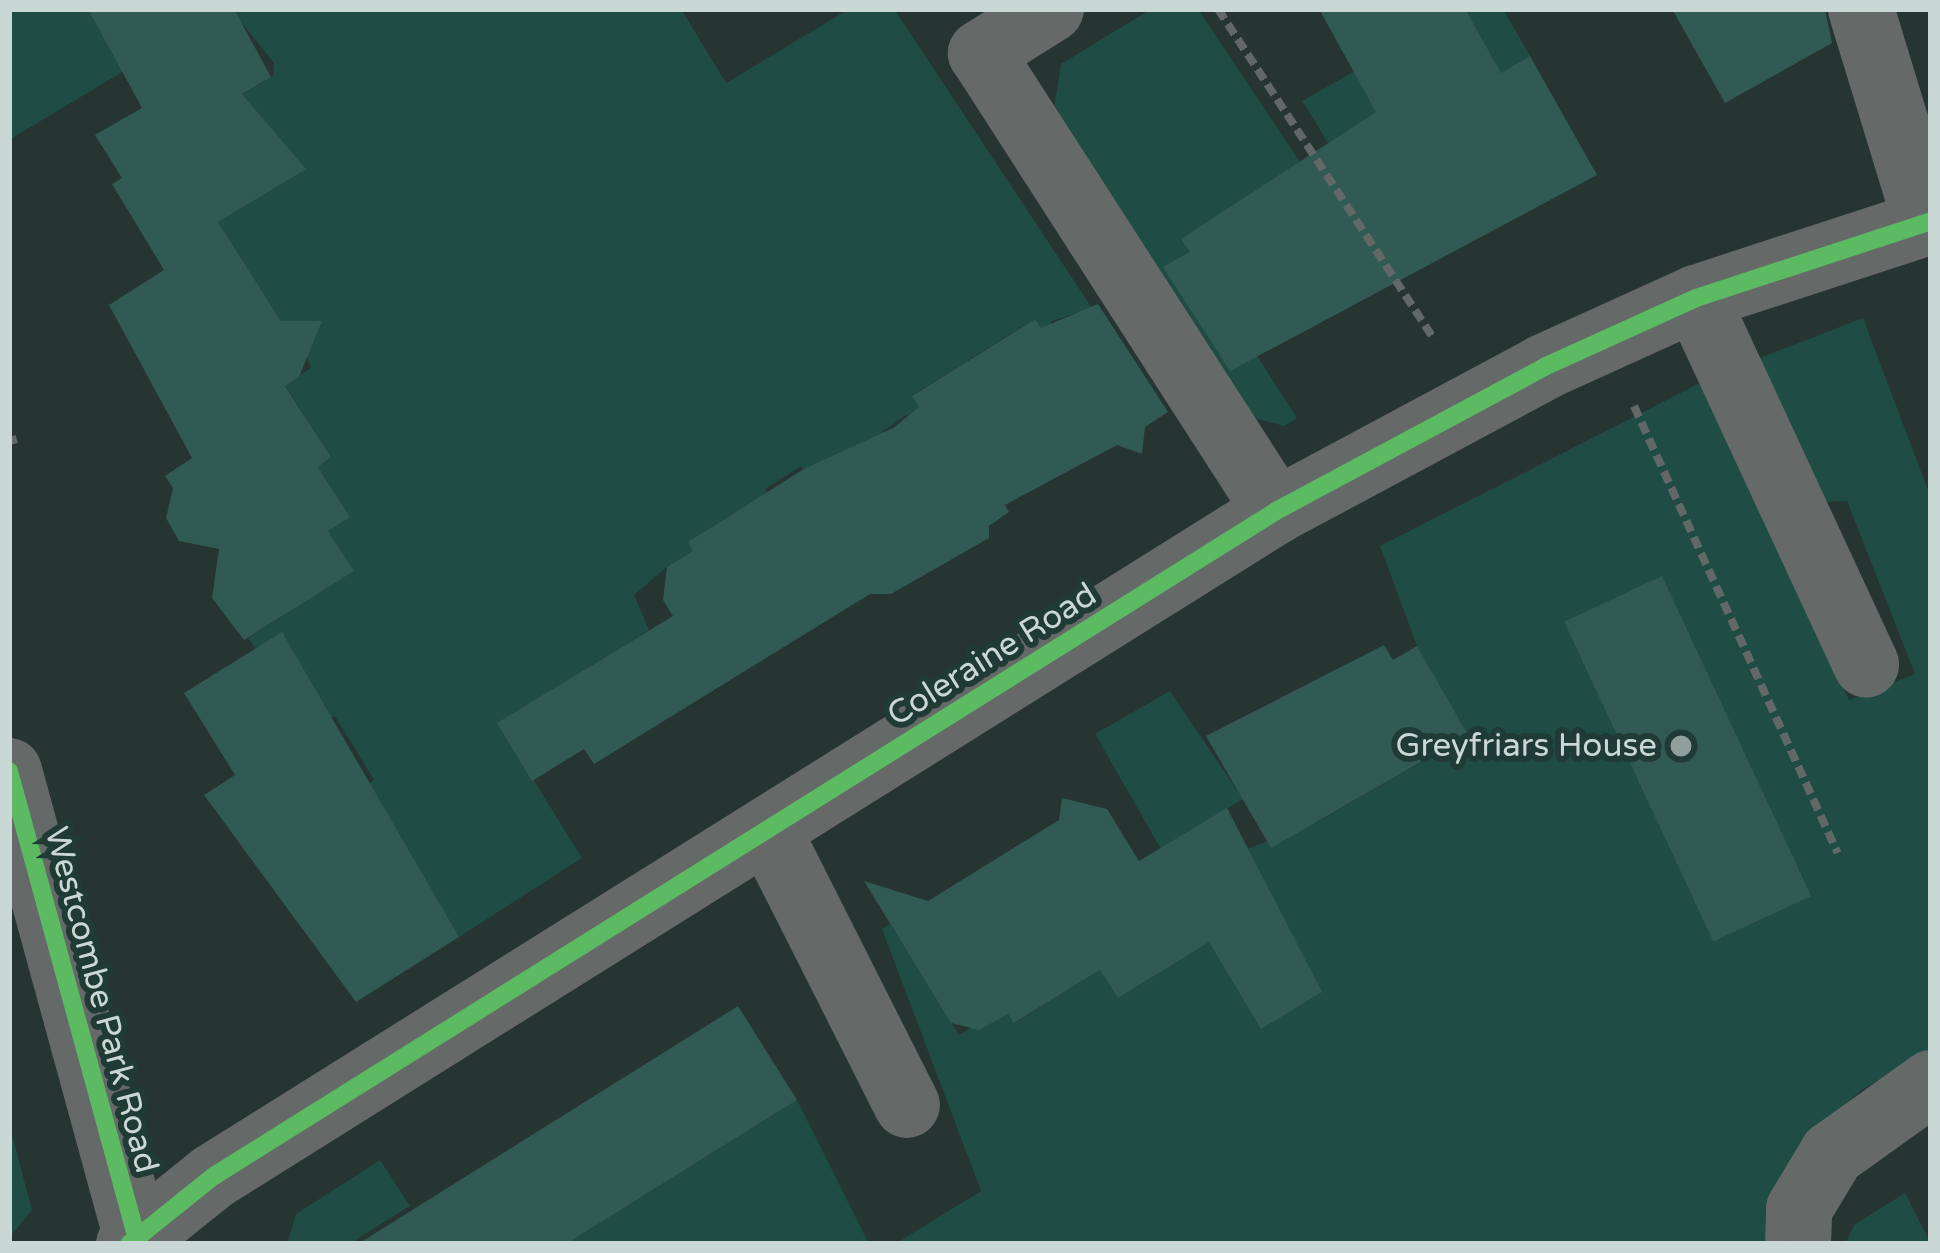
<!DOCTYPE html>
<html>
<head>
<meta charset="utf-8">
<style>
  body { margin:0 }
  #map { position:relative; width:1940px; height:1253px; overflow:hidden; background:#263432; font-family:"Varela Round",sans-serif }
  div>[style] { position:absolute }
  .green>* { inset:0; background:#1f4c45 }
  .building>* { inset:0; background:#315a55; transform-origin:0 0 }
  .path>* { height:8px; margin-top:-4px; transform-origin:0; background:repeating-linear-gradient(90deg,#616867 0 12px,transparent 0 18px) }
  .minor>* { height:66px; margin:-33px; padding:0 33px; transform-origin:33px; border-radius:33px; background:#656a69 }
  .cycleway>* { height:18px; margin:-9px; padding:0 9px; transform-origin:9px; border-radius:9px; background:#5cba63 }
  .dots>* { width:33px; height:33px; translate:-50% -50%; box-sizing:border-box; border:6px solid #203a35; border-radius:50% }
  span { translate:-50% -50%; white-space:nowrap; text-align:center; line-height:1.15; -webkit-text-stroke:12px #203a35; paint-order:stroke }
  .street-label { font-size:33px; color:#c9d8d5 }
  .poi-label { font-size:33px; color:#c9d8d5 }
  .right { translate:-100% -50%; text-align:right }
  .frame { position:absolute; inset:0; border:12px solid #c9d8d5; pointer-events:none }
</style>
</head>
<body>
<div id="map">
  <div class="green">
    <i style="clip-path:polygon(9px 9px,681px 9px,726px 83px,849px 9px,894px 9px,1092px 308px,1052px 321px,1046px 336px,1034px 319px,913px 395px,924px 414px,906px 415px,812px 483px,801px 466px,765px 489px,779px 512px,748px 504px,689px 542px,696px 557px,668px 566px,634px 595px,649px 630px,498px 723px,582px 858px,459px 937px,365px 787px,374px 780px,335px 716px,314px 729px,248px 638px,353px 571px,328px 531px,349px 516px,318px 467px,331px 457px,285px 385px,311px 368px,295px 321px,281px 321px,218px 222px,293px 174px,236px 98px,273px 76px,274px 63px,241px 22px,179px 38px,9px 140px)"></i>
    <i style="clip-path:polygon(1151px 9px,1198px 9px,1300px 162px,1182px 239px,1297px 418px,1284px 426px,1243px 415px,1052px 121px,1061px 64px)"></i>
    <i style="clip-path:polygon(1465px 9px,1503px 9px,1530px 56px,1460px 97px,1408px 270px,1302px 101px)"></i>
    <i style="clip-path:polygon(1863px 318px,1931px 498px,1931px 1050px,1860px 1091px,1818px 1130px,1767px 1244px,895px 1244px,981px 1191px,882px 929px,890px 924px,959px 1035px,1004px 1008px,1015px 1023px,1100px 970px,1118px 998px,1147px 980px,1188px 896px,1095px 734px,1170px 691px,1243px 799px,1212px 818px,1234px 854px,1317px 822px,1467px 736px,1417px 646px,1380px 546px,1702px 382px,1849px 700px,1915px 674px,1847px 501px,1825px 502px,1747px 363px)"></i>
    <i style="clip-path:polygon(797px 1100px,869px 1244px,566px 1244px)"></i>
    <i style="clip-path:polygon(9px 1123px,32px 1210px,9px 1238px)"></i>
    <i style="clip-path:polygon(380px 1160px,410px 1206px,349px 1244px,287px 1244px,296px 1214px)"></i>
    <i style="clip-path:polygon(1905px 1193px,1931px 1244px,1845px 1244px,1854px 1225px)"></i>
  </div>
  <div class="building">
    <i style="clip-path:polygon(88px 9px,234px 9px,271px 77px,242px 94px,306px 169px,218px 222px,281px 321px,322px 321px,299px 377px,285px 386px,331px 457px,318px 467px,350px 517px,328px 531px,354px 571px,244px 640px,212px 598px,219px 549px,179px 541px,166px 518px,173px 488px,165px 476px,192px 458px,109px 305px,164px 270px,112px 184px,122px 178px,95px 135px,142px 108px)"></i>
    <i style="clip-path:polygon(1319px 9px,1465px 9px,1501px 73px,1530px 56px,1597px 175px,1230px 371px,1163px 267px,1190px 252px,1181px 239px,1376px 112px)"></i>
    <i style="clip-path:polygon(1672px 9px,1825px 9px,1832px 43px,1725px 103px)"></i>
    <i style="clip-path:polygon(1098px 304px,1168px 412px,1145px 427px,1142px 454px,1117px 445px,1005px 505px,1009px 512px,989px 526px,989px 538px,891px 594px,870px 594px,594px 764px,584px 749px,532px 781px,497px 723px,673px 616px,663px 600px,667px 567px,693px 551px,688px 542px,804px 469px,893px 428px,919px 407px,912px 396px,1035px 319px,1041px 328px)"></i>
    <i style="left:1662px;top:576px;width:353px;height:108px;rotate:65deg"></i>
    <i style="clip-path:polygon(282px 632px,459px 937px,356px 1002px,204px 795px,235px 775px,184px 693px)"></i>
    <i style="clip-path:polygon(1384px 645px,1393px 660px,1417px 646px,1468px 735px,1271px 848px,1206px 736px)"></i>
    <i style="clip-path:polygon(1062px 798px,1107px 809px,1139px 861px,1227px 808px,1322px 992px,1261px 1029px,1209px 942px,1118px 998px,1100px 970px,1014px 1023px,1008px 1014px,979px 1030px,951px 1023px,864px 881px,928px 901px,1059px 820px)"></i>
    <i style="clip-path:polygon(738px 1006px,797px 1100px,566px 1244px,358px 1244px)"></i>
  </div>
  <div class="path">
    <i style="left:1218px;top:9px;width:396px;rotate:56.8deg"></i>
    <i style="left:1634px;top:406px;width:491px;rotate:65.5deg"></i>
    <i style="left:9px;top:441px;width:8px;rotate:-14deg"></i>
  </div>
  <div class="minor">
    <i style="left:1051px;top:9px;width:83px;rotate:147.8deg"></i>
    <i style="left:981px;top:53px;width:545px;rotate:57.21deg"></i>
    <i style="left:1861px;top:9px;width:223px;rotate:73deg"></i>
    <i style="left:1696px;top:298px;width:404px;rotate:65.1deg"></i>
    <i style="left:9px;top:771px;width:490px;rotate:74.7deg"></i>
    <i style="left:768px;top:830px;width:308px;rotate:63.2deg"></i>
    <i style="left:129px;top:1244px;width:109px;rotate:-38.7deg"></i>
    <i style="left:214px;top:1176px;width:1253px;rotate:-32.05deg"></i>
    <i style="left:1276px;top:511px;width:304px;rotate:-28.2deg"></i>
    <i style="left:1544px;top:367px;width:167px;rotate:-24.4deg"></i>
    <i style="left:1696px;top:298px;width:247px;rotate:-18.1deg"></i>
    <i style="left:1798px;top:1244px;width:35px;rotate:-88deg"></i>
    <i style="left:1799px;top:1209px;width:64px;rotate:-59deg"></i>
    <i style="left:1832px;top:1154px;width:122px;rotate:-35.6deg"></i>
  </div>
  <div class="cycleway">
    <i style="left:9px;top:771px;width:490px;rotate:74.7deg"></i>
    <i style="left:129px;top:1244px;width:109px;rotate:-38.7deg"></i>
    <i style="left:214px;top:1176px;width:1253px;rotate:-32.05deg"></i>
    <i style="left:1276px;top:511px;width:304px;rotate:-28.2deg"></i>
    <i style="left:1544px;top:367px;width:167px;rotate:-24.4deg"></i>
    <i style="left:1696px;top:298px;width:247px;rotate:-18.1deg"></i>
  </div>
  <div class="dots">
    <i style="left:1681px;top:746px;background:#909f9c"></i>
  </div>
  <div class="street-label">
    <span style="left:992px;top:655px;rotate:-32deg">Coleraine Road</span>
    <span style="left:101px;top:1000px;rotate:75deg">Westcombe Park Road</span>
  </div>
  <div class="poi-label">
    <span class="right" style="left:1657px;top:746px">Greyfriars House</span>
  </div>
  <div class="frame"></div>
</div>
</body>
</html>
